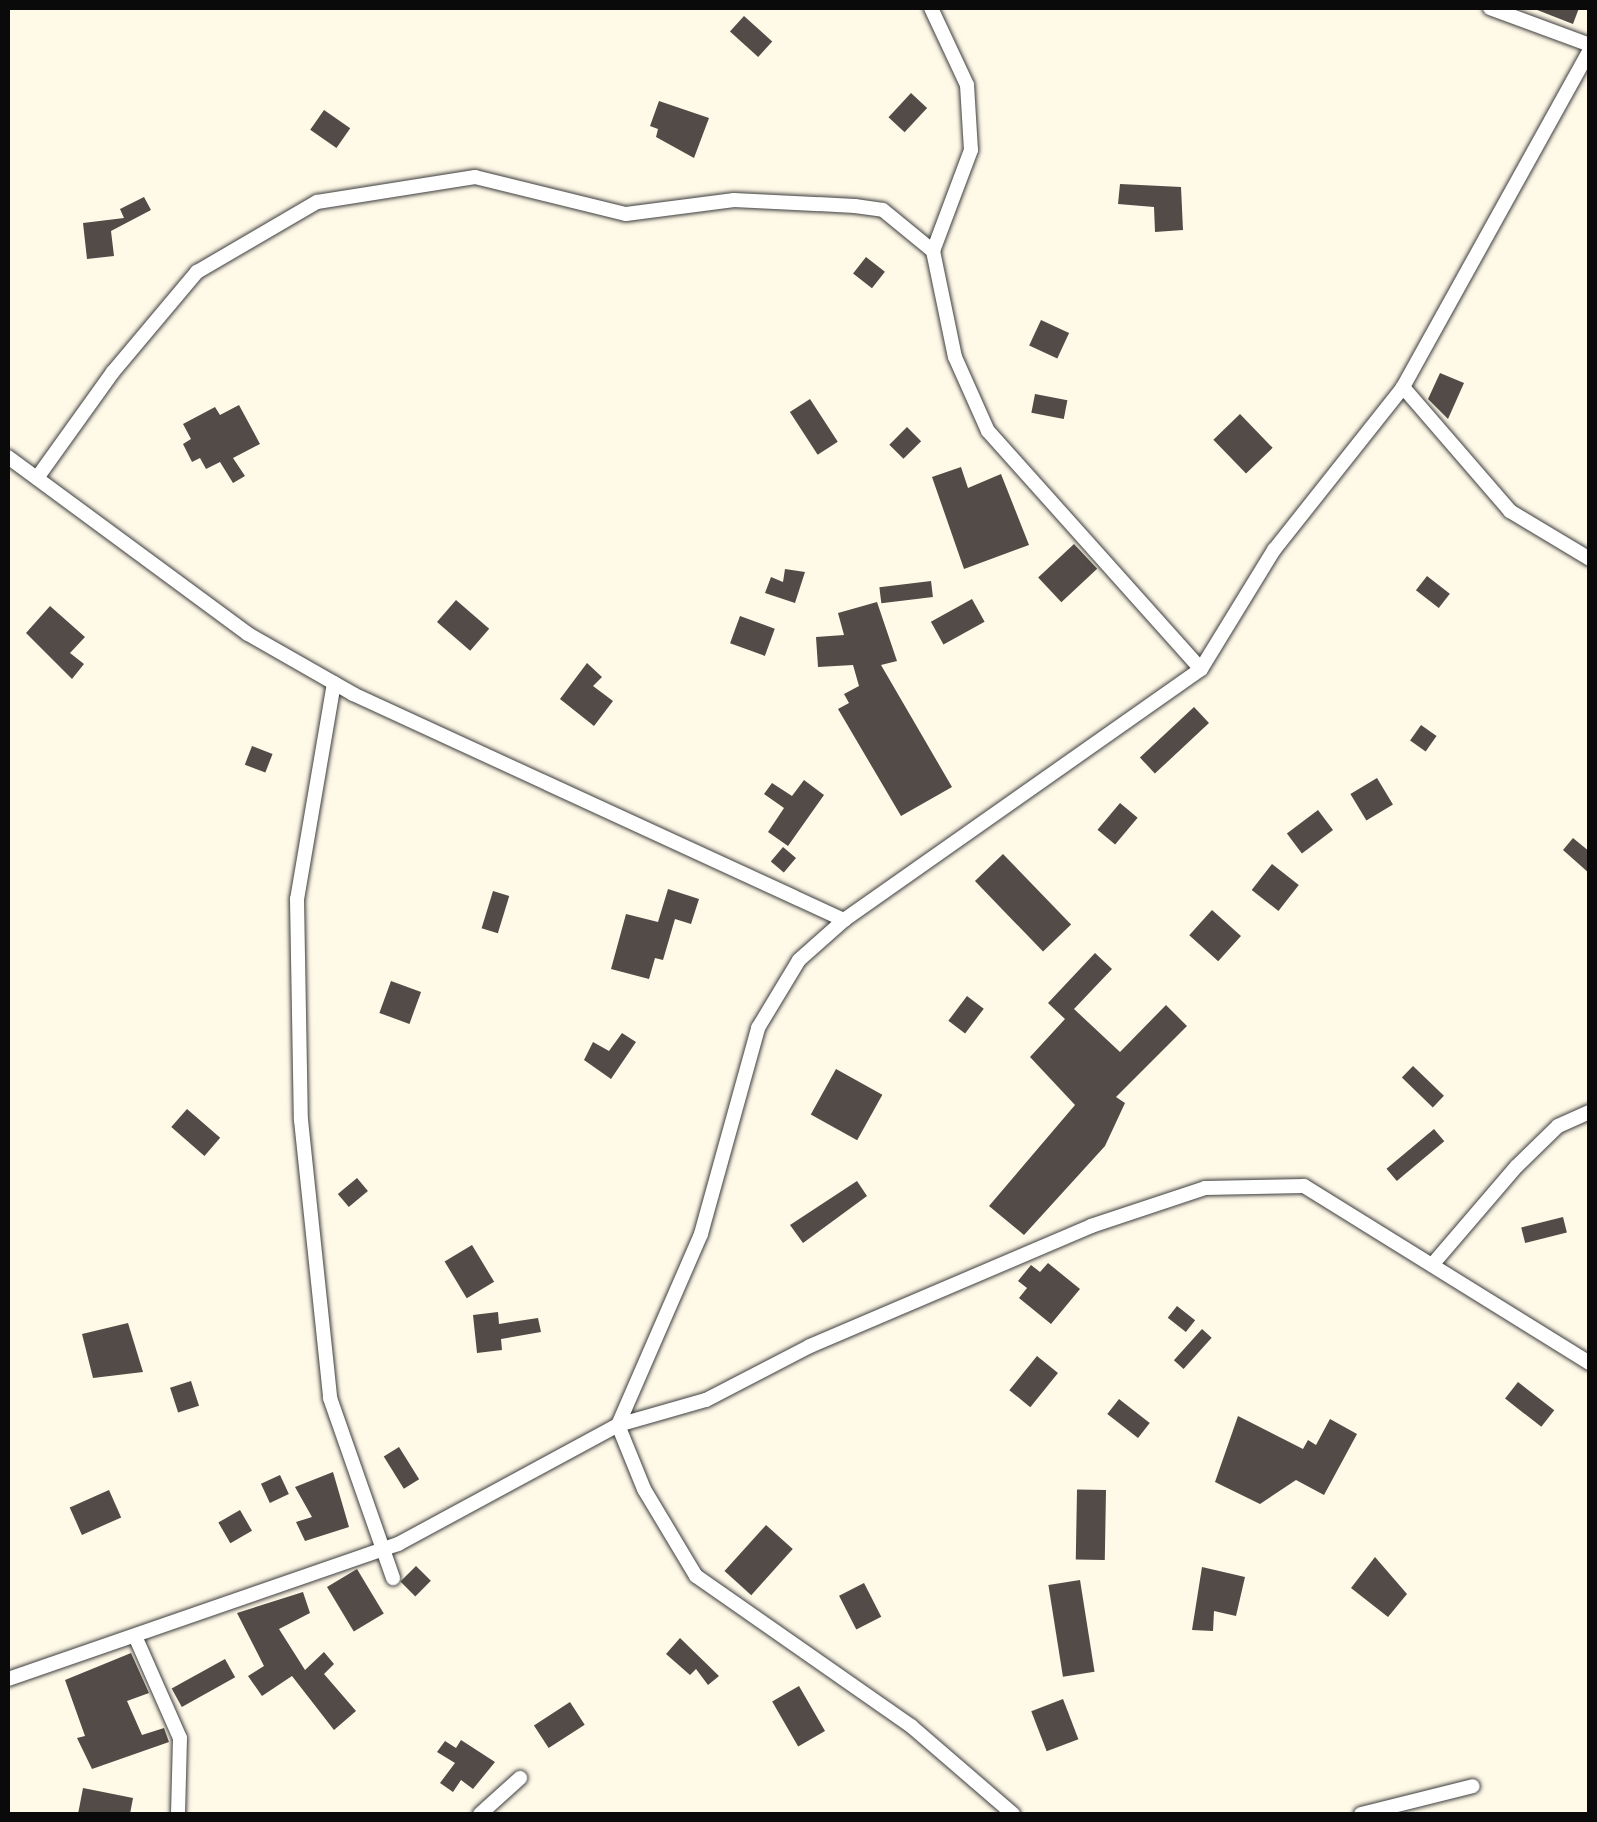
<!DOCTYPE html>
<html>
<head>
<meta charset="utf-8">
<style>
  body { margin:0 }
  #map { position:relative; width:1597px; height:1822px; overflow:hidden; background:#fff9e8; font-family:"Times New Roman",serif }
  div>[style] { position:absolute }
  .building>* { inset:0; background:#524b47; transform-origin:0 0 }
  .roads { filter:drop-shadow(0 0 2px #3d3d3d) drop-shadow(0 0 2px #3d3d3d) }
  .street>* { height:14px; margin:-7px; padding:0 7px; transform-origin:7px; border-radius:7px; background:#fff }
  span { translate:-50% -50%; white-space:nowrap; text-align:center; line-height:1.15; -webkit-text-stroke:10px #fff; paint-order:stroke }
  .frame { position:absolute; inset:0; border:10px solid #0a0a0a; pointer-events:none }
</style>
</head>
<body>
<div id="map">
  <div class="building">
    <i style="clip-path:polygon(1532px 8px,1579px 8px,1573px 24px)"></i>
    <i style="left:744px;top:16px;width:38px;height:21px;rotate:42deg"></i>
    <i style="left:911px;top:93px;width:22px;height:33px;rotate:43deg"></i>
    <i style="clip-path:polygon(659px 101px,709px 118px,694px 158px,656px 137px,658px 129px,650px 126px)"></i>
    <i style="left:324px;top:110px;width:32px;height:24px;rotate:35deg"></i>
    <i style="clip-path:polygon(1120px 184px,1181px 187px,1183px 230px,1155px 232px,1154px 207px,1118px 204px)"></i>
    <i style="clip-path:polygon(144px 197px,151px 210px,111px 231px,114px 256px,87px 259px,83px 223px,124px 218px,120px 209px)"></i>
    <i style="left:866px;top:257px;width:24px;height:21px;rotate:38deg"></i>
    <i style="left:1041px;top:320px;width:31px;height:28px;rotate:25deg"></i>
    <i style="clip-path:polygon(1440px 373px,1464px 383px,1448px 419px,1428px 399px)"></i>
    <i style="left:1035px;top:394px;width:33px;height:19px;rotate:11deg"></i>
    <i style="left:810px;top:399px;width:51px;height:24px;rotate:57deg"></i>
    <i style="clip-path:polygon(239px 405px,260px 444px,233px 458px,245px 476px,233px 483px,220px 462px,206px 469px,200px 458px,192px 462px,183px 444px,191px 439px,183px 424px,215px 407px,220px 415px)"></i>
    <i style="left:1240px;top:414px;width:47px;height:37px;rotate:46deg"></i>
    <i style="left:907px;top:427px;width:20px;height:25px;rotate:45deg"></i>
    <i style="clip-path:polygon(961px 467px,968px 488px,1001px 474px,1029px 545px,964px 569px,932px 477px)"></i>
    <i style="left:1074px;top:544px;width:34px;height:49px;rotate:47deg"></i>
    <i style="clip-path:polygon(785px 569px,805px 572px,795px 603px,765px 593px,771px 577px,783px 582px)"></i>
    <i style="left:1427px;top:576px;width:29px;height:18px;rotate:38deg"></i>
    <i style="left:931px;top:581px;width:16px;height:52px;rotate:83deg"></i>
    <i style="left:972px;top:599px;width:26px;height:47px;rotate:61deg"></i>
    <i style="left:456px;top:600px;width:44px;height:29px;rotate:41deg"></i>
    <i style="clip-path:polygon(877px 602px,897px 661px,881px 665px,952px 787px,901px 816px,838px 709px,849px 703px,844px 694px,859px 686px,853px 665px,818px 667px,816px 637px,844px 635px,838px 613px)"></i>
    <i style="clip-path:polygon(50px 606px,85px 637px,70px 653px,84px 664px,72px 679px,26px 633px)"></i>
    <i style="left:740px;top:616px;width:37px;height:29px;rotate:20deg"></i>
    <i style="clip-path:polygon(587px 663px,602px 677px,593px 686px,613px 701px,594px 726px,560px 699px)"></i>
    <i style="left:1194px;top:707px;width:22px;height:74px;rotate:47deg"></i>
    <i style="left:1421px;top:725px;width:19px;height:19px;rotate:35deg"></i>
    <i style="left:252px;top:746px;width:22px;height:20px;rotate:21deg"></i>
    <i style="left:1377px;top:778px;width:31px;height:31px;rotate:59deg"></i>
    <i style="clip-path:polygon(804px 780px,824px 795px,788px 846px,768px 832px,784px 808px,764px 794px,772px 783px,792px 796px)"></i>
    <i style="left:1120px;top:803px;width:23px;height:35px;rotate:40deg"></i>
    <i style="left:1318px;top:810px;width:25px;height:39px;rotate:53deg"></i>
    <i style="clip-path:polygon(1573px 838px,1590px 852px,1590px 874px,1563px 850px)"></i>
    <i style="left:783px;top:847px;width:17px;height:19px;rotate:40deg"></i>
    <i style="left:1003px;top:854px;width:98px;height:39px;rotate:46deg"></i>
    <i style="left:1272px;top:864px;width:34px;height:33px;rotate:38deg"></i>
    <i style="clip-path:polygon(668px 889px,699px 899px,691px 924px,675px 919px,663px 960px,655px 958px,649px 979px,611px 969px,626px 914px,658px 922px)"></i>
    <i style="left:493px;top:891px;width:17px;height:39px;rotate:17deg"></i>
    <i style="left:1212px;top:910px;width:39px;height:34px;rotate:42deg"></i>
    <i style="clip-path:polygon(1095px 953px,1112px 969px,1074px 1009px,1120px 1052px,1166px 1005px,1187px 1026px,1116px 1097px,1125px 1103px,1105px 1146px,1024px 1235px,989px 1206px,1075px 1105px,1030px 1057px,1065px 1019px,1048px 1003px)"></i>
    <i style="left:391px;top:981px;width:32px;height:34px;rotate:20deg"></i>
    <i style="left:967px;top:996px;width:21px;height:31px;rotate:37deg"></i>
    <i style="clip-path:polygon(622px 1033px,636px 1042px,611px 1079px,584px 1060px,593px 1042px,609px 1051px)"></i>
    <i style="left:1413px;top:1066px;width:43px;height:16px;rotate:44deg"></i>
    <i style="left:836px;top:1069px;width:53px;height:52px;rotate:29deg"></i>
    <i style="left:187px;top:1109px;width:44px;height:24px;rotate:41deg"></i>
    <i style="left:1434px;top:1129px;width:16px;height:62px;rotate:50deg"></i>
    <i style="left:357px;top:1178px;width:17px;height:25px;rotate:50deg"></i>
    <i style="clip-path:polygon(857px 1181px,867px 1196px,803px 1243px,790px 1225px)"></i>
    <i style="left:1563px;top:1217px;width:16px;height:43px;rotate:76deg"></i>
    <i style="left:472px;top:1245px;width:43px;height:32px;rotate:59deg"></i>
    <i style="clip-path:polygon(1048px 1263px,1080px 1289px,1051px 1324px,1019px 1298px,1027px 1288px,1018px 1281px,1031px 1265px,1040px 1272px)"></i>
    <i style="left:1177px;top:1306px;width:23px;height:15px;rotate:38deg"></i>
    <i style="clip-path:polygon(498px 1312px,499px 1324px,538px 1318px,541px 1332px,501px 1339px,502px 1350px,477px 1353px,473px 1315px)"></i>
    <i style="clip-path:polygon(128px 1323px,143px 1372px,93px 1378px,82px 1334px)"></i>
    <i style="left:1202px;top:1329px;width:13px;height:42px;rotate:42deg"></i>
    <i style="left:1037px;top:1356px;width:27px;height:44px;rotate:39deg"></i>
    <i style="left:191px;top:1381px;width:26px;height:22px;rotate:72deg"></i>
    <i style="left:1518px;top:1382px;width:46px;height:21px;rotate:38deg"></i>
    <i style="left:1119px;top:1399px;width:39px;height:19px;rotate:38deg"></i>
    <i style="clip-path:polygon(1238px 1416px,1303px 1449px,1308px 1440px,1316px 1445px,1330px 1419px,1357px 1434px,1324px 1495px,1296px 1480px,1260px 1504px,1215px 1482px)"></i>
    <i style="left:399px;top:1447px;width:38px;height:18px;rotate:58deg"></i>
    <i style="clip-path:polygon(333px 1472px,349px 1527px,305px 1541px,296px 1522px,312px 1517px,295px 1487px)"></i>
    <i style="left:280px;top:1475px;width:21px;height:21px;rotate:65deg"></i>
    <i style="left:109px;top:1490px;width:30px;height:43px;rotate:66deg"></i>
    <i style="left:1106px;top:1490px;width:70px;height:29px;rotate:91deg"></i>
    <i style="left:240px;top:1510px;width:24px;height:25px;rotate:60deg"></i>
    <i style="left:766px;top:1525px;width:36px;height:62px;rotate:42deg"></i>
    <i style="clip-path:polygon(1375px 1557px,1407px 1594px,1388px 1617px,1351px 1588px)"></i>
    <i style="left:416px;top:1566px;width:21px;height:22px;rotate:45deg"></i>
    <i style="clip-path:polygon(1202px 1567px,1245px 1577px,1236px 1616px,1214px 1611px,1213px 1631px,1192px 1630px)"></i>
    <i style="left:357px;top:1569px;width:52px;height:35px;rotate:59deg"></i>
    <i style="left:1080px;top:1580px;width:93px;height:32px;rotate:81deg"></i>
    <i style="left:864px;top:1583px;width:38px;height:28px;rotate:63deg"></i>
    <i style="clip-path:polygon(303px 1592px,310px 1613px,279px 1629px,305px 1670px,324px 1652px,334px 1664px,324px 1674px,356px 1711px,334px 1730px,292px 1676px,262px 1696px,248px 1676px,264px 1666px,237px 1613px)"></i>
    <i style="clip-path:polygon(680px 1638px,719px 1676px,708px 1685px,696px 1669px,690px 1675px,666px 1654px)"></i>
    <i style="clip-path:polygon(131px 1653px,149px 1693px,127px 1701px,142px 1735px,164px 1728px,169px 1742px,92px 1769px,77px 1738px,85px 1736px,65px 1680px)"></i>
    <i style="left:225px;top:1659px;width:21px;height:61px;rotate:61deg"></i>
    <i style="left:799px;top:1686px;width:52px;height:31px;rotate:60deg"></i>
    <i style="left:1063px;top:1699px;width:43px;height:34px;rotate:69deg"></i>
    <i style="left:570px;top:1702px;width:27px;height:43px;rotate:57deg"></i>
    <i style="clip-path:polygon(461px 1740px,495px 1762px,473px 1789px,461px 1780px,453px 1792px,440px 1783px,455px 1763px,437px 1752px,445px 1741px,456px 1748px)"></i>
    <i style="clip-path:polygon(83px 1788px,133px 1798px,130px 1814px,78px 1814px)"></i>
  </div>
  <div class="roads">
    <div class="street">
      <i style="left:931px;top:8px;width:85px;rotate:64.9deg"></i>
      <i style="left:967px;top:85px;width:65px;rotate:86.5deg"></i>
      <i style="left:971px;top:150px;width:108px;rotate:110.6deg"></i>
      <i style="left:933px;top:251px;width:108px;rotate:78.3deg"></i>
      <i style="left:955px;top:357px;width:81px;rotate:66deg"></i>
      <i style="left:988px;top:431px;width:319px;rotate:48.2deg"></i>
      <i style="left:1490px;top:8px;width:107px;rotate:20.3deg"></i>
      <i style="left:1403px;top:387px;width:164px;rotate:49.2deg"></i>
      <i style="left:1510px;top:511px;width:93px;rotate:31deg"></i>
      <i style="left:8px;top:457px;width:298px;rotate:36.4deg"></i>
      <i style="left:248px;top:634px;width:121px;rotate:29.7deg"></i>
      <i style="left:353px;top:694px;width:541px;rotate:24.72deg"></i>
      <i style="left:37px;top:478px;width:130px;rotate:-54.4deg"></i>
      <i style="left:113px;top:372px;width:131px;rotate:-50deg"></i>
      <i style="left:197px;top:272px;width:139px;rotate:-30.3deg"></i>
      <i style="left:317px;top:202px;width:160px;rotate:-9deg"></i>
      <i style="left:475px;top:177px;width:155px;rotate:13.8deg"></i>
      <i style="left:626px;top:214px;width:109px;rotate:-7.4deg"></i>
      <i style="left:734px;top:200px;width:121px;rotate:2.8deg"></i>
      <i style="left:855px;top:206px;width:28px;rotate:8deg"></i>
      <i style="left:883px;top:210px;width:65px;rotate:39.4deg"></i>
      <i style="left:334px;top:683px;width:219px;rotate:99.7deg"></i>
      <i style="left:297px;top:899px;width:221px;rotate:89deg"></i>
      <i style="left:301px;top:1120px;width:280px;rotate:84deg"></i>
      <i style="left:330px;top:1398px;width:191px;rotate:70.7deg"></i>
      <i style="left:1432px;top:1265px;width:130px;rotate:-49.4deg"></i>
      <i style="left:1517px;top:1166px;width:57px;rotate:-44.3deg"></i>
      <i style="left:1558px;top:1126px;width:35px;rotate:-24deg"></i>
      <i style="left:135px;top:1636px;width:111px;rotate:66.2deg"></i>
      <i style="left:180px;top:1738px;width:76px;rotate:91.5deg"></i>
      <i style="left:8px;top:1679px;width:413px;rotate:-19.1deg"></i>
      <i style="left:398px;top:1544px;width:250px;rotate:-28.4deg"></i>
      <i style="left:618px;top:1425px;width:91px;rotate:-15.9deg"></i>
      <i style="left:706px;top:1400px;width:117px;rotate:-27.4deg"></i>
      <i style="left:810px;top:1346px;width:306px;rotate:-23.1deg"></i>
      <i style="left:1091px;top:1226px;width:120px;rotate:-18.4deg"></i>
      <i style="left:1205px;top:1188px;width:99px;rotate:-1.2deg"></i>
      <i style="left:1304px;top:1186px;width:336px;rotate:31.8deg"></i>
      <i style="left:480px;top:1814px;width:54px;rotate:-42deg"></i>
      <i style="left:1013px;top:1814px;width:135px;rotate:-139.2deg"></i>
      <i style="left:911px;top:1726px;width:262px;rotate:-145.1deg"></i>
      <i style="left:696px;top:1576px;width:101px;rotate:-120.9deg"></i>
      <i style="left:644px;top:1489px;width:69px;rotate:-112.1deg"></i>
      <i style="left:618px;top:1425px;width:208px;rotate:-66.5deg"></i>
      <i style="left:701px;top:1234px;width:214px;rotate:-74.5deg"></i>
      <i style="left:758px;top:1028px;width:79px;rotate:-58.9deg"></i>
      <i style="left:799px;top:960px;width:60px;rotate:-41.6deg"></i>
      <i style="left:844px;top:920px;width:436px;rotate:-35.1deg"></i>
      <i style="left:1201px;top:669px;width:140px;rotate:-58.5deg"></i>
      <i style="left:1274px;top:550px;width:208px;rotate:-51.6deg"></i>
      <i style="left:1403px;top:387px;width:386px;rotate:-61deg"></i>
      <i style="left:1361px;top:1814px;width:115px;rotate:-14deg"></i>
    </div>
  </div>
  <div class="frame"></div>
</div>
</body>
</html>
